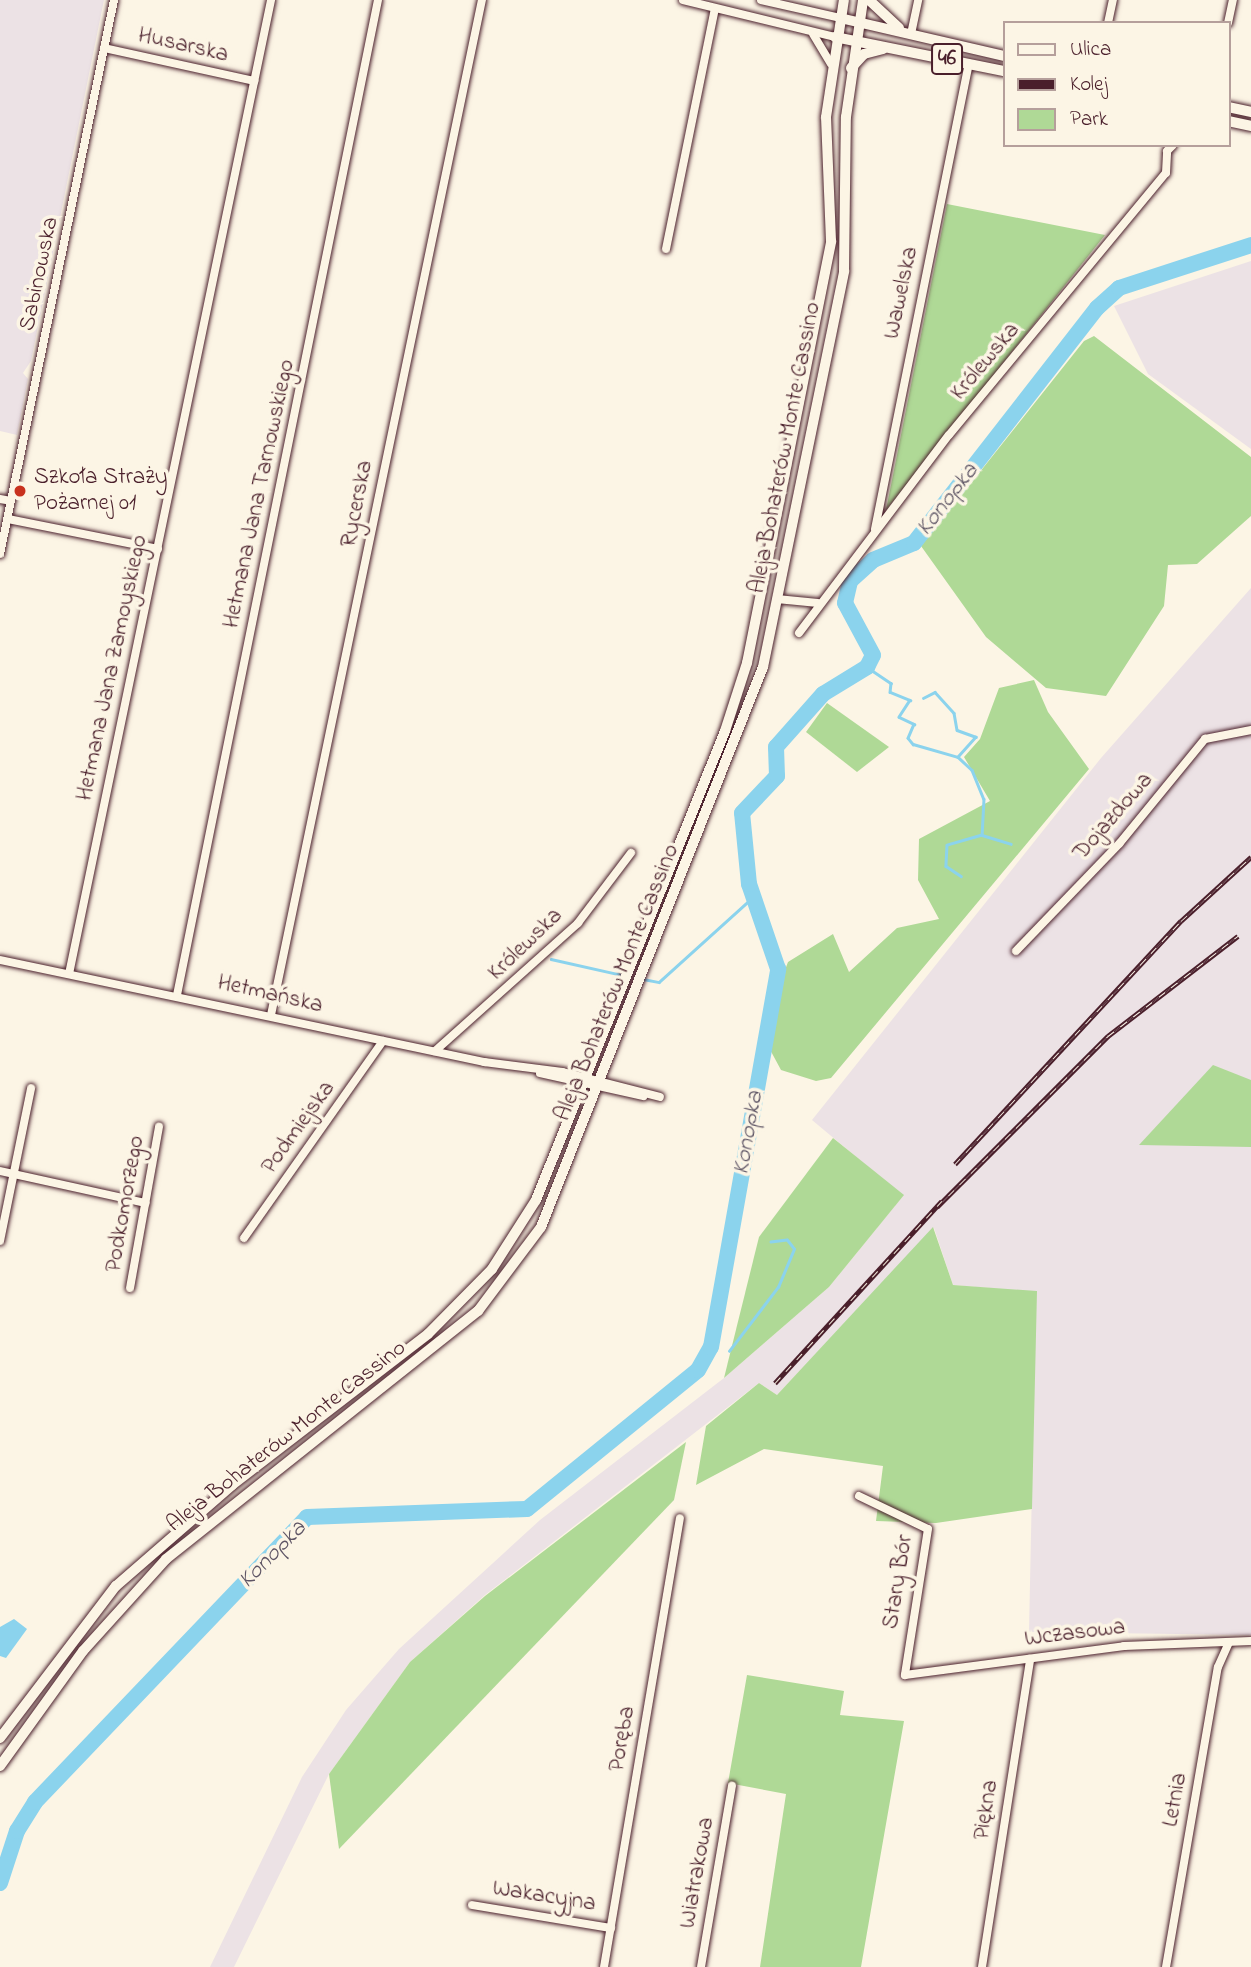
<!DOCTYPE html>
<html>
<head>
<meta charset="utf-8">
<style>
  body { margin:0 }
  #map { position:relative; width:1251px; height:1967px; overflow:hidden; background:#fcf5e5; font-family:"Indie Flower",sans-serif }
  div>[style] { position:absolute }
  .built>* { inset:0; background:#ece2e5 }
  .green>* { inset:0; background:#afd996 }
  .water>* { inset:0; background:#8bd3ed }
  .stream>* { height:2.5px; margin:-1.25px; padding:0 1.25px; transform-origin:1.25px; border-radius:1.25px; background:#8bd3ed }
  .river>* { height:16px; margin:-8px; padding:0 8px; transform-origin:8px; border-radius:8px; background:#8bd3ed }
  .roads { filter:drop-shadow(0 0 2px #4a1f2b) drop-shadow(0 0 2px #4a1f2b) }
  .minor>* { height:8px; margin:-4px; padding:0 4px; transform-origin:4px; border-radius:4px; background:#fcf5e5 }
  .major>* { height:10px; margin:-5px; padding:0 5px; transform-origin:5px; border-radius:5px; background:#fcf5e5 }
  .rail>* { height:5px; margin-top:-2.5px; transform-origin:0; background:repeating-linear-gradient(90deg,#fcf5e5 0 8px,#4a1f2b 0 16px); box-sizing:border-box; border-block:2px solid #4a1f2b }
  .dots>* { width:19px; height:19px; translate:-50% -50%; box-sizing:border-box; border:4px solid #fcf5e5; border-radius:50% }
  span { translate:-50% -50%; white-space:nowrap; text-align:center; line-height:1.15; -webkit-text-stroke:7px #fcf5e5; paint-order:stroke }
  .shield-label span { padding:2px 5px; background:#fcf5e5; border:2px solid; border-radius:5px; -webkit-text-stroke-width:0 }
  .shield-label { font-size:21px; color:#4a1f2b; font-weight:700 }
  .street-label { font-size:23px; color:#4a1f2b }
  .poi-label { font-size:23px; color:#4a1f2b }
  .left { translate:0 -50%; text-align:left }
  .water-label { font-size:24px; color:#5e5565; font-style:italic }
  .legend { position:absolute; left:1003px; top:21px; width:228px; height:126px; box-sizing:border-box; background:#fcf5e5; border:2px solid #b59f9b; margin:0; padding:9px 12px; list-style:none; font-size:21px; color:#4a1f2b }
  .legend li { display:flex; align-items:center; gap:14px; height:35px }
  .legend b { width:35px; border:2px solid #b59f9b }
</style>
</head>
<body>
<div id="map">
  <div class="built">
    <i style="clip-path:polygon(0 0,104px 0,31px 361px,23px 373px,28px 379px,17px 435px,0 431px)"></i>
    <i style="clip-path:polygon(1251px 261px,1251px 449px,1148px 374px,1114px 306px)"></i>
    <i style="clip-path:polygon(1251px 588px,1251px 1635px,1029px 1632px,1036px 1292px,953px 1285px,934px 1228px,777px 1395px,759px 1383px,485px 1595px,410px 1662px,329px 1774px,234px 1967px,210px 1967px,302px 1777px,346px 1710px,399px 1649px,540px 1520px,724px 1378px,829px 1287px,903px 1196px,812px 1120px,1101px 758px)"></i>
  </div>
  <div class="green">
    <i style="clip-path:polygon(947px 204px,1105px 235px,886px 510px)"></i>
    <i style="clip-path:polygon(1094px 336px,1251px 457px,1251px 516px,1197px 564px,1168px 565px,1164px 606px,1106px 696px,1046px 688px,986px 637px,921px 546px,1084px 341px)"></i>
    <i style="clip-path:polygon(1034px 680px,1048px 712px,1089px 769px,831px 1078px,816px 1081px,781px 1070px,761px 1033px,788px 962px,833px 934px,849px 972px,897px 928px,939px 919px,918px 880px,919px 839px,990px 801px,964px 757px,980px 739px,999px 688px)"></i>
    <i style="clip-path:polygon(827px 703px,889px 747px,857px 772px,806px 732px)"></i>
    <i style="clip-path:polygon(1213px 1065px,1251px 1080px,1251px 1147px,1139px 1145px)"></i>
    <i style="clip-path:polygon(833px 1138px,904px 1195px,829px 1287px,724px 1378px,759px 1237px)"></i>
    <i style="clip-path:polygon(933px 1227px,953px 1285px,1037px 1291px,1032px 1509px,936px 1523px,876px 1521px,883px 1466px,764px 1449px,696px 1485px,706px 1426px,759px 1383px,777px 1395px)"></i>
    <i style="clip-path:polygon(686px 1442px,674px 1500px,339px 1849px,329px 1774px,410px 1662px,485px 1596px)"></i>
    <i style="clip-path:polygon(747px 1675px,844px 1691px,840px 1715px,904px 1721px,861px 1967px,760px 1967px,786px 1794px,728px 1783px)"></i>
  </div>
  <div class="water">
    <i style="clip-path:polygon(14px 1619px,27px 1629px,6px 1658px,0 1656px,0 1627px)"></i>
  </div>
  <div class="stream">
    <i style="left:867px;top:667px;width:29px;rotate:34deg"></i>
    <i style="left:891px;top:683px;width:9px;rotate:96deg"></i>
    <i style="left:890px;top:692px;width:22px;rotate:22deg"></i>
    <i style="left:910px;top:700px;width:20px;rotate:123deg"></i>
    <i style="left:899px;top:717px;width:17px;rotate:25deg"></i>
    <i style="left:914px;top:724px;width:15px;rotate:113deg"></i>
    <i style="left:908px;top:738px;width:8px;rotate:50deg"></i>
    <i style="left:913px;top:744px;width:47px;rotate:16.1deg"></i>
    <i style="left:958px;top:757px;width:19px;rotate:43deg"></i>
    <i style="left:972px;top:770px;width:31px;rotate:68deg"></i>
    <i style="left:984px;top:799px;width:36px;rotate:93deg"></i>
    <i style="left:982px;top:835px;width:36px;rotate:164deg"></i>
    <i style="left:947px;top:845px;width:21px;rotate:93deg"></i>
    <i style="left:946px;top:866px;width:18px;rotate:34deg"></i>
    <i style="left:923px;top:698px;width:13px;rotate:-27deg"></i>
    <i style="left:935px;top:692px;width:28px;rotate:48deg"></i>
    <i style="left:954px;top:713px;width:17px;rotate:80deg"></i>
    <i style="left:957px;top:730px;width:20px;rotate:20deg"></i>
    <i style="left:976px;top:737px;width:27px;rotate:132deg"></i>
    <i style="left:982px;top:835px;width:30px;rotate:17deg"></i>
    <i style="left:551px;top:959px;width:73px;rotate:12.7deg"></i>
    <i style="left:643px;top:979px;width:16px;rotate:11deg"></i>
    <i style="left:659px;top:982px;width:127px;rotate:-42.1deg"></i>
    <i style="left:729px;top:1351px;width:81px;rotate:-52.6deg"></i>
    <i style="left:778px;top:1287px;width:41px;rotate:-67.2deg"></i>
    <i style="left:794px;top:1249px;width:11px;rotate:-128deg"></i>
    <i style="left:787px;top:1240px;width:16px;rotate:173deg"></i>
  </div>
  <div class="river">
    <i style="left:0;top:1883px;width:55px;rotate:-71.9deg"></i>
    <i style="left:17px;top:1831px;width:34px;rotate:-58deg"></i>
    <i style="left:35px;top:1802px;width:394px;rotate:-46.3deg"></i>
    <i style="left:307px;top:1517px;width:220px;rotate:-2.1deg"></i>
    <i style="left:527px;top:1509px;width:220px;rotate:-39.1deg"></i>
    <i style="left:698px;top:1370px;width:26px;rotate:-61deg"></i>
    <i style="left:711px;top:1347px;width:384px;rotate:-79.9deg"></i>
    <i style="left:778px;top:969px;width:90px;rotate:-108.8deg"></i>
    <i style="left:749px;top:884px;width:71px;rotate:-95.6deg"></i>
    <i style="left:742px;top:813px;width:51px;rotate:-46.6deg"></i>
    <i style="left:777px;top:776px;width:29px;rotate:-92deg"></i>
    <i style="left:776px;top:747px;width:71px;rotate:-48.4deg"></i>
    <i style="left:823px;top:694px;width:52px;rotate:-31.5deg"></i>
    <i style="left:867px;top:667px;width:13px;rotate:-63deg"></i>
    <i style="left:873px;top:655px;width:59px;rotate:-118.3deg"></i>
    <i style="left:845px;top:603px;width:23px;rotate:-77deg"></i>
    <i style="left:850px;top:581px;width:31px;rotate:-42deg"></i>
    <i style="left:873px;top:560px;width:44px;rotate:-22.5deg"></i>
    <i style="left:914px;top:543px;width:298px;rotate:-52.1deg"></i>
    <i style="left:1097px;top:308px;width:30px;rotate:-42deg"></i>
    <i style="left:1119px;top:288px;width:139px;rotate:-18deg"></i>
  </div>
  <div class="roads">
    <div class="minor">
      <i style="left:683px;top:0;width:156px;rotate:13.7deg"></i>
      <i style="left:761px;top:0;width:81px;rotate:12.8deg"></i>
      <i style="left:1108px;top:23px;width:24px;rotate:-78deg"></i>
      <i style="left:1228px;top:23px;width:24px;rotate:-78deg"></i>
      <i style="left:813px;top:34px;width:35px;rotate:59deg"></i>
      <i style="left:911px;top:34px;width:35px;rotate:-78deg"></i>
      <i style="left:104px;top:48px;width:154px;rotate:12.4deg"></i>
      <i style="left:666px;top:249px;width:245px;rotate:-78.5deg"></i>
      <i style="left:0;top:499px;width:11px;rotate:10deg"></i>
      <i style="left:8px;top:519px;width:153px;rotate:11.3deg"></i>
      <i style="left:875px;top:529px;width:475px;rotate:-78.6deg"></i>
      <i style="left:0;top:554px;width:566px;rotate:-78.37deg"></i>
      <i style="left:777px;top:599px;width:41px;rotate:5.6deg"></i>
      <i style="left:799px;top:633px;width:248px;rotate:-52.9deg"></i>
      <i style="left:949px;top:435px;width:340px;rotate:-50.4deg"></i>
      <i style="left:1166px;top:173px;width:22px;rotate:-87deg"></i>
      <i style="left:1167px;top:151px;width:8px;rotate:-45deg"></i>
      <i style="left:1016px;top:951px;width:149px;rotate:-46.1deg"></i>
      <i style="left:1119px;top:844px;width:136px;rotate:-50.7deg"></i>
      <i style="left:1205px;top:739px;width:47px;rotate:-11.1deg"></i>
      <i style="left:0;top:960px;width:495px;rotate:11.9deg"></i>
      <i style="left:484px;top:1062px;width:79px;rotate:7.3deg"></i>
      <i style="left:562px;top:1072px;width:101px;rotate:14.3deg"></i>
      <i style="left:69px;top:974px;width:995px;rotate:-78.28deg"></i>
      <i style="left:177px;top:995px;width:1015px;rotate:-78.58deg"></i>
      <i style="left:271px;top:1015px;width:1037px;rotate:-78.26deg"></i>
      <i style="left:435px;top:1051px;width:192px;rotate:-41.8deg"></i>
      <i style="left:578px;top:923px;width:88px;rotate:-52.9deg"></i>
      <i style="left:540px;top:1073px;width:106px;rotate:12.6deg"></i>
      <i style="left:0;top:1171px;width:149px;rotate:12.4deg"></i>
      <i style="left:244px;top:1238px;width:241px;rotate:-54.8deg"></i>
      <i style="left:0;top:1241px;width:156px;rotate:-78.5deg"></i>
      <i style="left:130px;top:1288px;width:164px;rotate:-79.8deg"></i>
      <i style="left:859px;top:1496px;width:76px;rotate:25.6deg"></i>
      <i style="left:928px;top:1529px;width:148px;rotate:99deg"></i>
      <i style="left:905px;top:1675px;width:221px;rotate:-7.5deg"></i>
      <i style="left:1124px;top:1646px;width:127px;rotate:-2.3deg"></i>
      <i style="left:472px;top:1905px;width:141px;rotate:9.4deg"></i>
      <i style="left:604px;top:1967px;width:455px;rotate:-80.4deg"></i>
      <i style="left:701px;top:1967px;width:184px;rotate:-80.3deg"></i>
      <i style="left:982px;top:1967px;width:312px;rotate:-81.1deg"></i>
      <i style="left:1166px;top:1967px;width:304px;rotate:-80.2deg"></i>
      <i style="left:1218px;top:1667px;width:27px;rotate:-66deg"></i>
    </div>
    <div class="major">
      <i style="left:869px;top:0;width:41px;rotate:43deg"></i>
      <i style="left:840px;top:18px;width:168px;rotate:13deg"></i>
      <i style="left:835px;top:37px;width:172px;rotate:11.4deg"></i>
      <i style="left:851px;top:68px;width:19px;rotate:-47deg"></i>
      <i style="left:864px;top:54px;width:20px;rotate:-15deg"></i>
      <i style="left:1228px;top:107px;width:24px;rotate:12deg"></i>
      <i style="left:1228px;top:121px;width:24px;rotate:12deg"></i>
      <i style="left:0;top:1738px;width:191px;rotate:-52.7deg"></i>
      <i style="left:116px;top:1586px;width:154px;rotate:-41deg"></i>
      <i style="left:232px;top:1485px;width:247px;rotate:-37.6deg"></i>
      <i style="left:428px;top:1334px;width:91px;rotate:-45.4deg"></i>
      <i style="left:492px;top:1269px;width:82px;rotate:-57.5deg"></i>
      <i style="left:536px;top:1200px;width:506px;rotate:-68.05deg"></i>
      <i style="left:725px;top:731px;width:71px;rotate:-72.1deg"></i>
      <i style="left:747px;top:663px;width:430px;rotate:-78.7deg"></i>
      <i style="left:831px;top:241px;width:124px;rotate:-92.3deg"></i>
      <i style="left:826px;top:117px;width:118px;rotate:-81.3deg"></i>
      <i style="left:0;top:1766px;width:142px;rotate:-54.2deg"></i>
      <i style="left:83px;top:1651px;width:124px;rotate:-47.9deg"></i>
      <i style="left:166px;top:1559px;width:399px;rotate:-38.5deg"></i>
      <i style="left:478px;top:1311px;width:105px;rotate:-53.1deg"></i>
      <i style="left:541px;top:1227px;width:602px;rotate:-68.38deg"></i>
      <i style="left:763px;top:667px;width:404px;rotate:-78.4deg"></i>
      <i style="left:844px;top:271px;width:154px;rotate:-89.3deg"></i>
      <i style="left:846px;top:117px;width:118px;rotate:-81.7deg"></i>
    </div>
  </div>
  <div class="rail">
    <i style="left:955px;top:1164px;width:332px;rotate:-47.1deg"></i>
    <i style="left:1181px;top:921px;width:95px;rotate:-42.4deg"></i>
    <i style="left:937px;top:1207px;width:242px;rotate:-45deg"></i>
    <i style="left:1108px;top:1036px;width:164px;rotate:-37.6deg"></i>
    <i style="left:775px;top:1383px;width:247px;rotate:-47.5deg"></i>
  </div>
  <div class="dots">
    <i style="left:20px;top:491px;background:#c8321e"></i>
  </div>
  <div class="shield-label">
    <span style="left:947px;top:59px">46</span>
  </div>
  <div class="street-label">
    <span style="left:183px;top:46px;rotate:13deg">Husarska</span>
    <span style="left:40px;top:274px;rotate:-78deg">Sabinowska</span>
    <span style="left:902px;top:293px;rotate:-78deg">Wawelska</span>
    <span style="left:986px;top:362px;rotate:-50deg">Królewska</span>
    <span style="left:786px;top:448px;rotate:-79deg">Aleja Bohaterów Monte Cassino</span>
    <span style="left:260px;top:494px;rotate:-78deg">Hetmana Jana Tarnowskiego</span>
    <span style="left:358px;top:504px;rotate:-79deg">Rycerska</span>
    <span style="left:113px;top:668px;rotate:-78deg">Hetmana Jana Zamoyskiego</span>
    <span style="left:1114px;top:817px;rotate:-49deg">Dojazdowa</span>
    <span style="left:526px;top:945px;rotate:-44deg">Królewska</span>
    <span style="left:618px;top:983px;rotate:-68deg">Aleja Bohaterów Monte Cassino</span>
    <span style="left:270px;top:995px;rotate:13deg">Hetmańska</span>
    <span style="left:299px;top:1128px;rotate:-54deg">Podmiejska</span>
    <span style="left:126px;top:1204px;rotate:-80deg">Podkomorzego</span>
    <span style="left:287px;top:1437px;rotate:-38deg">Aleja Bohaterów Monte Cassino</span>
    <span style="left:899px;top:1582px;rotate:-81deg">Stary Bór</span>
    <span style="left:1075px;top:1634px;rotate:-7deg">Wczasowa</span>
    <span style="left:623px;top:1739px;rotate:-80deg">Poręba</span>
    <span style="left:1176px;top:1800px;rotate:-80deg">Letnia</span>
    <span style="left:987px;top:1810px;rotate:-81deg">Piękna</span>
    <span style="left:698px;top:1873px;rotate:-80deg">Wiatrakowa</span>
    <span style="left:544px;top:1897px;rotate:9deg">Wakacyjna</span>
  </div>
  <div class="poi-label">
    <span class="left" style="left:34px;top:491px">Szkoła Straży<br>Pożarnej 01</span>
  </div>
  <div class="water-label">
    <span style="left:948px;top:500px;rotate:-52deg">Konopka</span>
    <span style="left:749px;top:1133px;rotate:-80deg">Konopka</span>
    <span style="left:273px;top:1555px;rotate:-45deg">Konopka</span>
  </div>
  <ul class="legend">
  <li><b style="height:9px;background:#fcf5e5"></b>Ulica</li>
  <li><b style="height:9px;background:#4a1f2b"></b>Kolej</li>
  <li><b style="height:19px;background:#afd996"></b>Park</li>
  </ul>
</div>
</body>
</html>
